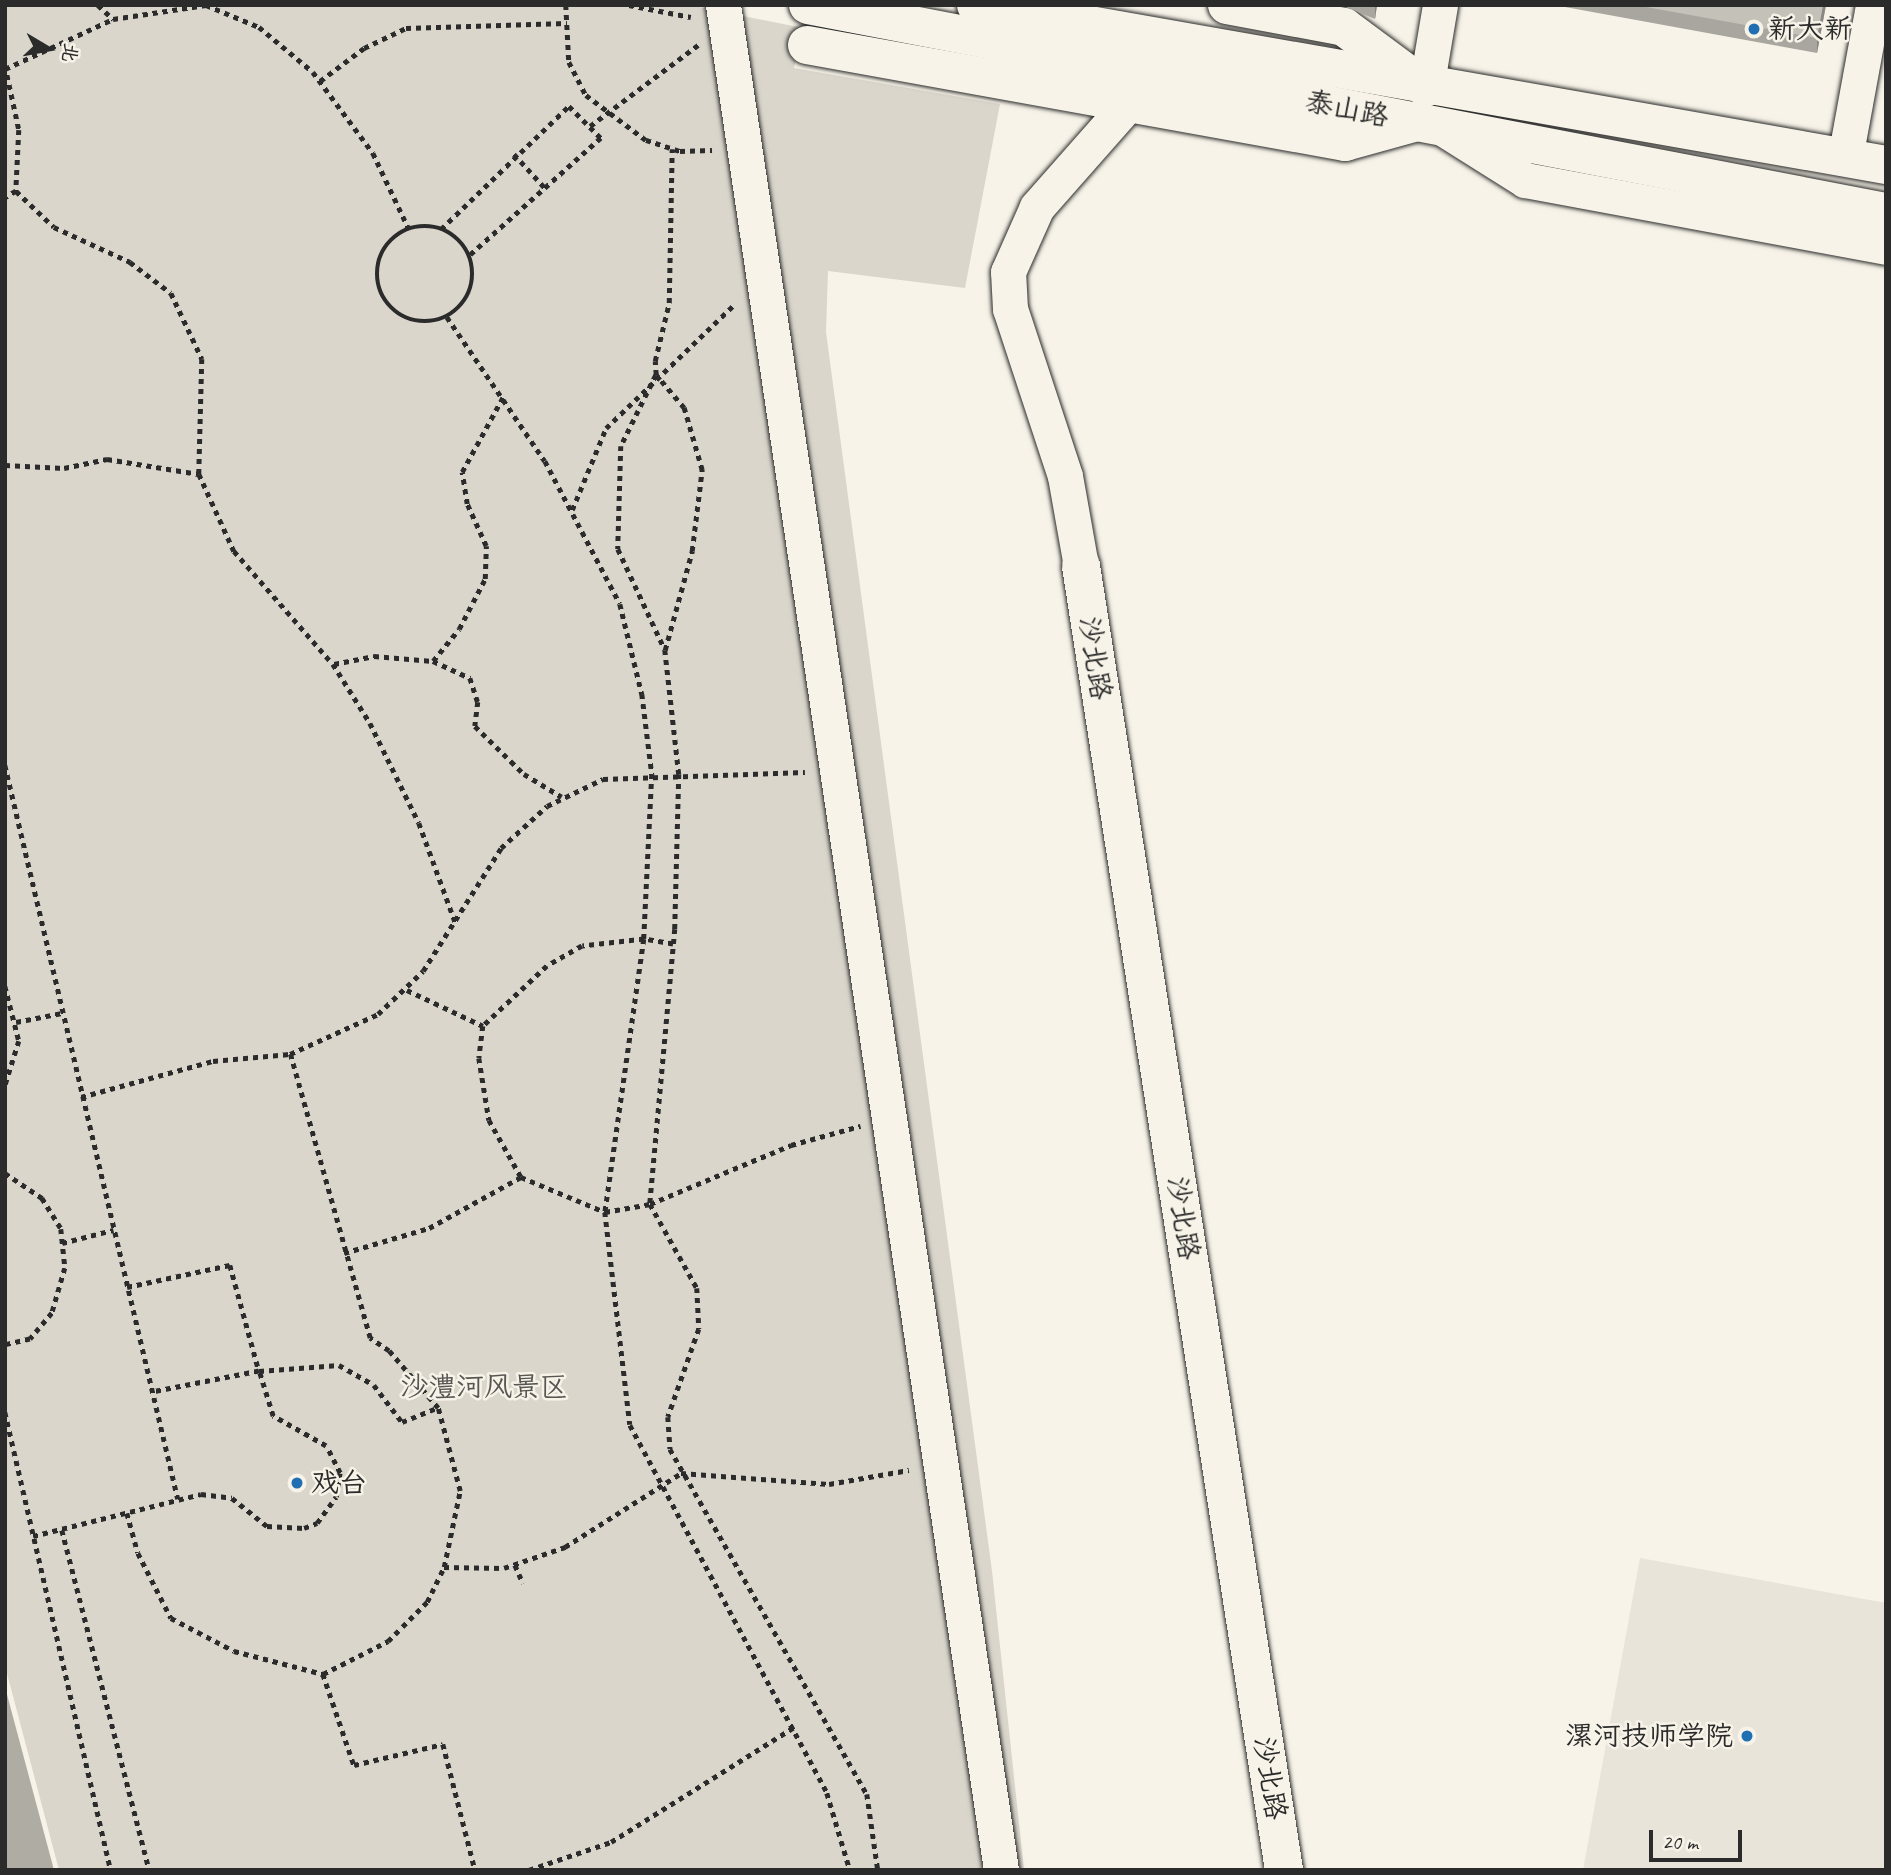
<!DOCTYPE html>
<html>
<head>
<meta charset="utf-8">
<style>
  body { margin:0 }
  #map { position:relative; width:1891px; height:1875px; overflow:hidden; background:#f7f3e8; font-family:Caveat,"LXGW WenKai TC",sans-serif }
  div>[style] { position:absolute }
  .built>* { inset:0; background:#e8e4da }
  .green>* { inset:0; background:#dad6cc }
  .water>* { inset:0; background:#afaca4 }
  .path>* { height:4.5px; margin-top:-2.25px; transform-origin:0; background:repeating-linear-gradient(90deg,#2b2b2b 0 5px,transparent 0 10px) }
  .path>.ring { margin:-2.25px; padding:0; box-sizing:content-box; background:none; border:4.5px solid #2b2b2b; border-radius:50% }
  .roads { filter:drop-shadow(0 0 2px #2b2b2b) drop-shadow(0 0 2px #2b2b2b) }
  .street>* { height:35px; margin:-17.5px; padding:0 17.5px; transform-origin:17.5px; border-radius:17.5px; background:#f7f3e8 }
  .secondary>* { height:38px; margin:-19px; padding:0 19px; transform-origin:19px; border-radius:19px; background:#f7f3e8 }
  .primary>* { height:38px; margin:-19px; padding:0 19px; transform-origin:19px; border-radius:19px; background:#f7f3e8 }
  .wall>* { inset:0; background:#a9a69f }
  .shaded-wall>* { inset:0; background:#898782 }
  .building>* { inset:0; background:#c4c1b9 }
  .dots>* { width:19px; height:19px; translate:-50% -50%; box-sizing:border-box; border:4px solid #f7f3e8; border-radius:50% }
  span { translate:-50% -50%; white-space:nowrap; text-align:center; line-height:1.15; -webkit-text-stroke:5px #f7f3e8; paint-order:stroke }
  .poi-label { font-size:28px; color:#2b2b2b }
  .left { translate:0 -50%; text-align:left }
  .right { translate:-100% -50%; text-align:right }
  .street-label { font-size:28px; color:#2b2b2b }
  .park-label { font-size:28px; color:#575653 }
  .frame { position:absolute; inset:0; border:7px solid #2b2b2b; pointer-events:none }
  .north { position:absolute; left:14px; top:14px; width:70px; height:70px; -webkit-text-stroke:5px #f7f3e8; paint-order:stroke; rotate:100deg; font-size:19px; font-weight:700; line-height:28px; text-align:center; color:#2b2b2b }
  .north::after { content:''; display:block; margin:auto; width:24px; height:32px; background:#2b2b2b; clip-path:polygon(50% 0,100% 100%,50% 72%,0 100%) }
  .scale { position:absolute; left:1649px; top:1830px; width:93px; height:32px; box-sizing:border-box; border:4px solid #2b2b2b; border-top:0; padding-left:9px; font-size:21px; line-height:24px; white-space:nowrap; color:#2b2b2b; -webkit-text-stroke:5px #f7f3e8; paint-order:stroke }
</style>
</head>
<body>
<div id="map">
  <div class="built">
    <i style="clip-path:polygon(1640px 1558px,1886px 1603px,1886px 1870px,1583px 1870px)"></i>
  </div>
  <div class="green">
    <i style="clip-path:polygon(5px 5px,689px 5px,803px 28px,794px 68px,1000px 104px,965px 288px,828px 271px,826px 332px,992px 1571px,1024px 1870px,59px 1870px,5px 1666px)"></i>
  </div>
  <div class="water">
    <i style="clip-path:polygon(5px 1687px,54px 1870px,5px 1870px)"></i>
  </div>
  <div class="path">
    <i style="left:98px;top:5px;width:21px;rotate:43deg"></i>
    <i style="left:206px;top:5px;width:57px;rotate:22.5deg"></i>
    <i style="left:259px;top:27px;width:70px;rotate:39.8deg"></i>
    <i style="left:313px;top:72px;width:101px;rotate:53.5deg"></i>
    <i style="left:373px;top:153px;width:84px;rotate:64.7deg"></i>
    <i style="left:566px;top:5px;width:57px;rotate:87deg"></i>
    <i style="left:569px;top:62px;width:37px;rotate:63deg"></i>
    <i style="left:586px;top:95px;width:75px;rotate:36.9deg"></i>
    <i style="left:646px;top:140px;width:36px;rotate:18deg"></i>
    <i style="left:680px;top:151px;width:32px;rotate:-2deg"></i>
    <i style="left:629px;top:5px;width:63px;rotate:11deg"></i>
    <i style="left:5px;top:65px;width:66px;rotate:77.8deg"></i>
    <i style="left:19px;top:130px;width:61px;rotate:92.8deg"></i>
    <i style="left:16px;top:191px;width:13px;rotate:148deg"></i>
    <i style="left:5px;top:69px;width:119px;rotate:-24.8deg"></i>
    <i style="left:113px;top:19px;width:94px;rotate:-8.6deg"></i>
    <i style="left:320px;top:81px;width:55px;rotate:-36.9deg"></i>
    <i style="left:364px;top:48px;width:47px;rotate:-25.5deg"></i>
    <i style="left:406px;top:28px;width:161px;rotate:-1.8deg"></i>
    <i style="left:590px;top:126px;width:135px;rotate:-36.9deg"></i>
    <i style="left:514px;top:154px;width:46px;rotate:47.6deg"></i>
    <i style="left:16px;top:191px;width:52px;rotate:43.5deg"></i>
    <i style="left:54px;top:227px;width:84px;rotate:24.7deg"></i>
    <i style="left:130px;top:262px;width:51px;rotate:37.1deg"></i>
    <i style="left:171px;top:293px;width:73px;rotate:64.8deg"></i>
    <i style="left:202px;top:359px;width:115px;rotate:91.5deg"></i>
    <i style="left:199px;top:474px;width:85px;rotate:65.6deg"></i>
    <i style="left:234px;top:551px;width:150px;rotate:48.8deg"></i>
    <i style="left:333px;top:664px;width:70px;rotate:57.9deg"></i>
    <i style="left:370px;top:723px;width:111px;rotate:63.9deg"></i>
    <i style="left:419px;top:823px;width:108px;rotate:69.9deg"></i>
    <i class="ring" style="left:377px;top:226px;width:91.5px;height:91.5px"></i>
    <i style="left:441px;top:229px;width:178px;rotate:-43.9deg"></i>
    <i style="left:569px;top:106px;width:45px;rotate:45deg"></i>
    <i style="left:601px;top:138px;width:177px;rotate:138.2deg"></i>
    <i style="left:447px;top:317px;width:174px;rotate:55.8deg"></i>
    <i style="left:545px;top:461px;width:161px;rotate:62.3deg"></i>
    <i style="left:620px;top:604px;width:93px;rotate:76.3deg"></i>
    <i style="left:642px;top:694px;width:81px;rotate:82.9deg"></i>
    <i style="left:652px;top:774px;width:165px;rotate:92.8deg"></i>
    <i style="left:644px;top:939px;width:276px;rotate:98.1deg"></i>
    <i style="left:605px;top:1212px;width:214px;rotate:83.3deg"></i>
    <i style="left:630px;top:1425px;width:417px;rotate:61.8deg"></i>
    <i style="left:827px;top:1793px;width:80px;rotate:73.4deg"></i>
    <i style="left:656px;top:375px;width:79px;rotate:116.2deg"></i>
    <i style="left:621px;top:446px;width:103px;rotate:91.7deg"></i>
    <i style="left:618px;top:549px;width:111px;rotate:65deg"></i>
    <i style="left:665px;top:650px;width:125px;rotate:83.6deg"></i>
    <i style="left:679px;top:774px;width:155px;rotate:91.5deg"></i>
    <i style="left:675px;top:929px;width:276px;rotate:95.2deg"></i>
    <i style="left:650px;top:1204px;width:96px;rotate:60.8deg"></i>
    <i style="left:697px;top:1288px;width:41px;rotate:87.2deg"></i>
    <i style="left:699px;top:1329px;width:93px;rotate:109.4deg"></i>
    <i style="left:668px;top:1417px;width:32px;rotate:86deg"></i>
    <i style="left:670px;top:1449px;width:397px;rotate:60.3deg"></i>
    <i style="left:867px;top:1794px;width:77px;rotate:81.8deg"></i>
    <i style="left:5px;top:465px;width:59px;rotate:2.9deg"></i>
    <i style="left:64px;top:468px;width:44px;rotate:-11.8deg"></i>
    <i style="left:107px;top:459px;width:93px;rotate:9.3deg"></i>
    <i style="left:572px;top:510px;width:89px;rotate:-67.5deg"></i>
    <i style="left:606px;top:428px;width:179px;rotate:-43.9deg"></i>
    <i style="left:665px;top:650px;width:103px;rotate:-74.7deg"></i>
    <i style="left:692px;top:551px;width:82px;rotate:-83deg"></i>
    <i style="left:702px;top:470px;width:65px;rotate:-106.2deg"></i>
    <i style="left:684px;top:408px;width:43px;rotate:-130.3deg"></i>
    <i style="left:656px;top:375px;width:14px;rotate:-94deg"></i>
    <i style="left:655px;top:361px;width:60px;rotate:-76.4deg"></i>
    <i style="left:669px;top:303px;width:154px;rotate:-88.9deg"></i>
    <i style="left:433px;top:661px;width:41px;rotate:24.7deg"></i>
    <i style="left:470px;top:678px;width:25px;rotate:72deg"></i>
    <i style="left:478px;top:702px;width:24px;rotate:97deg"></i>
    <i style="left:475px;top:726px;width:69px;rotate:44.4deg"></i>
    <i style="left:524px;top:774px;width:44px;rotate:31.2deg"></i>
    <i style="left:334px;top:664px;width:41px;rotate:-11.3deg"></i>
    <i style="left:374px;top:656px;width:59px;rotate:4.8deg"></i>
    <i style="left:433px;top:661px;width:41px;rotate:-50.9deg"></i>
    <i style="left:459px;top:629px;width:56px;rotate:-62.5deg"></i>
    <i style="left:485px;top:579px;width:33px;rotate:-88deg"></i>
    <i style="left:486px;top:546px;width:46px;rotate:-114.3deg"></i>
    <i style="left:467px;top:504px;width:32px;rotate:-99deg"></i>
    <i style="left:462px;top:472px;width:85px;rotate:-61.3deg"></i>
    <i style="left:5px;top:765px;width:754px;rotate:76.74deg"></i>
    <i style="left:673px;top:944px;width:29px;rotate:-170deg"></i>
    <i style="left:644px;top:939px;width:62px;rotate:173.6deg"></i>
    <i style="left:582px;top:946px;width:40px;rotate:150.3deg"></i>
    <i style="left:547px;top:966px;width:88px;rotate:136.8deg"></i>
    <i style="left:483px;top:1026px;width:32px;rotate:97deg"></i>
    <i style="left:479px;top:1058px;width:63px;rotate:80.8deg"></i>
    <i style="left:489px;top:1120px;width:65px;rotate:60.7deg"></i>
    <i style="left:521px;top:1177px;width:91px;rotate:22.6deg"></i>
    <i style="left:605px;top:1212px;width:46px;rotate:-10.1deg"></i>
    <i style="left:650px;top:1204px;width:153px;rotate:-22.7deg"></i>
    <i style="left:791px;top:1145px;width:72px;rotate:-15.4deg"></i>
    <i style="left:5px;top:986px;width:57px;rotate:75.7deg"></i>
    <i style="left:19px;top:1041px;width:47px;rotate:107.3deg"></i>
    <i style="left:407px;top:990px;width:84px;rotate:25.3deg"></i>
    <i style="left:16px;top:1022px;width:47px;rotate:-11.1deg"></i>
    <i style="left:81px;top:1097px;width:137px;rotate:-15.3deg"></i>
    <i style="left:213px;top:1061px;width:77px;rotate:-5.2deg"></i>
    <i style="left:290px;top:1054px;width:97px;rotate:-24.4deg"></i>
    <i style="left:378px;top:1014px;width:62px;rotate:-43.7deg"></i>
    <i style="left:423px;top:971px;width:146px;rotate:-57.6deg"></i>
    <i style="left:501px;top:848px;width:62px;rotate:-42.4deg"></i>
    <i style="left:547px;top:806px;width:62px;rotate:-25.7deg"></i>
    <i style="left:603px;top:779px;width:202px;rotate:-2deg"></i>
    <i style="left:5px;top:1173px;width:45px;rotate:34deg"></i>
    <i style="left:42px;top:1198px;width:36px;rotate:58deg"></i>
    <i style="left:61px;top:1229px;width:39px;rotate:84deg"></i>
    <i style="left:65px;top:1268px;width:47px;rotate:106.1deg"></i>
    <i style="left:52px;top:1313px;width:34px;rotate:130deg"></i>
    <i style="left:30px;top:1339px;width:26px;rotate:167deg"></i>
    <i style="left:62px;top:1243px;width:53px;rotate:-14.3deg"></i>
    <i style="left:344px;top:1253px;width:89px;rotate:-16.4deg"></i>
    <i style="left:429px;top:1228px;width:105px;rotate:-29deg"></i>
    <i style="left:127px;top:1287px;width:105px;rotate:-12.1deg"></i>
    <i style="left:230px;top:1265px;width:110px;rotate:74.7deg"></i>
    <i style="left:259px;top:1371px;width:80px;rotate:-4.3deg"></i>
    <i style="left:339px;top:1365px;width:40px;rotate:29.7deg"></i>
    <i style="left:374px;top:1385px;width:46px;rotate:52.9deg"></i>
    <i style="left:402px;top:1422px;width:38px;rotate:-22deg"></i>
    <i style="left:5px;top:1412px;width:470px;rotate:77deg"></i>
    <i style="left:127px;top:1513px;width:41px;rotate:74.6deg"></i>
    <i style="left:138px;top:1553px;width:73px;rotate:63.1deg"></i>
    <i style="left:171px;top:1618px;width:71px;rotate:27.6deg"></i>
    <i style="left:234px;top:1651px;width:92px;rotate:14.5deg"></i>
    <i style="left:323px;top:1674px;width:73px;rotate:-26.9deg"></i>
    <i style="left:388px;top:1641px;width:55px;rotate:-45deg"></i>
    <i style="left:427px;top:1602px;width:39px;rotate:-64deg"></i>
    <i style="left:444px;top:1567px;width:78px;rotate:-78.1deg"></i>
    <i style="left:460px;top:1491px;width:86px;rotate:-104.8deg"></i>
    <i style="left:438px;top:1408px;width:75px;rotate:-130.7deg"></i>
    <i style="left:389px;top:1351px;width:23px;rotate:-146deg"></i>
    <i style="left:370px;top:1338px;width:295px;rotate:-105.7deg"></i>
    <i style="left:62px;top:1530px;width:351px;rotate:75.6deg"></i>
    <i style="left:33px;top:1536px;width:173px;rotate:-14deg"></i>
    <i style="left:201px;top:1494px;width:31px;rotate:7deg"></i>
    <i style="left:232px;top:1498px;width:45px;rotate:38.7deg"></i>
    <i style="left:267px;top:1526px;width:37px;rotate:3deg"></i>
    <i style="left:304px;top:1528px;width:14px;rotate:-21deg"></i>
    <i style="left:317px;top:1523px;width:32px;rotate:-54deg"></i>
    <i style="left:336px;top:1497px;width:24px;rotate:-81deg"></i>
    <i style="left:340px;top:1473px;width:30px;rotate:-117deg"></i>
    <i style="left:326px;top:1446px;width:61px;rotate:-150.5deg"></i>
    <i style="left:273px;top:1416px;width:47px;rotate:-107.3deg"></i>
    <i style="left:259px;top:1371px;width:109px;rotate:168.9deg"></i>
    <i style="left:515px;top:1565px;width:20px;rotate:66deg"></i>
    <i style="left:444px;top:1567px;width:60px;rotate:1deg"></i>
    <i style="left:504px;top:1568px;width:65px;rotate:-19deg"></i>
    <i style="left:565px;top:1547px;width:138px;rotate:-32.5deg"></i>
    <i style="left:681px;top:1473px;width:148px;rotate:4.3deg"></i>
    <i style="left:829px;top:1484px;width:81px;rotate:-9.9deg"></i>
    <i style="left:323px;top:1674px;width:96px;rotate:71.2deg"></i>
    <i style="left:354px;top:1765px;width:91px;rotate:-13.3deg"></i>
    <i style="left:443px;top:1744px;width:130px;rotate:75.7deg"></i>
    <i style="left:529px;top:1870px;width:87px;rotate:-18.9deg"></i>
    <i style="left:611px;top:1842px;width:216px;rotate:-32.1deg"></i>
  </div>
  <div class="roads">
    <div class="street">
      <i style="left:723px;top:5px;width:1886px;rotate:81.52deg"></i>
      <i style="left:1426px;top:88px;width:84px;rotate:-80.4deg"></i>
      <i style="left:1444px;top:129px;width:96px;rotate:32.2deg"></i>
      <i style="left:1525px;top:180px;width:367px;rotate:10.5deg"></i>
      <i style="left:1845px;top:158px;width:156px;rotate:-79.6deg"></i>
      <i style="left:1081px;top:566px;width:91px;rotate:-100.1deg"></i>
      <i style="left:1065px;top:476px;width:176px;rotate:-108.2deg"></i>
      <i style="left:1010px;top:309px;width:37px;rotate:-93deg"></i>
      <i style="left:1008px;top:272px;width:71px;rotate:-66deg"></i>
      <i style="left:1037px;top:207px;width:136px;rotate:-48.6deg"></i>
    </div>
    <div class="secondary">
      <i style="left:1227px;top:5px;width:119px;rotate:10.6deg"></i>
      <i style="left:1344px;top:27px;width:102px;rotate:36.6deg"></i>
      <i style="left:807px;top:45px;width:547px;rotate:10.22deg"></i>
      <i style="left:1345px;top:142px;width:75px;rotate:-15.5deg"></i>
      <i style="left:1081px;top:566px;width:1320px;rotate:81.15deg"></i>
    </div>
    <div class="primary">
      <i style="left:808px;top:5px;width:1098px;rotate:10.87deg"></i>
      <i style="left:976px;top:5px;width:924px;rotate:9.97deg"></i>
    </div>
  </div>
  <div class="wall">
    <i style="clip-path:polygon(1341px 5px,1377px 5px,1375px 19px)"></i>
    <i style="clip-path:polygon(1554px 5px,1826px 5px,1817px 53px)"></i>
  </div>
  <div class="shaded-wall">
    <i style="clip-path:polygon(1375px 5px,1377px 5px,1375px 19px)"></i>
    <i style="clip-path:polygon(1823px 5px,1826px 5px,1817px 53px,1817px 38px)"></i>
  </div>
  <div class="building">
    <i style="clip-path:polygon(1635px 5px,1823px 5px,1817px 38px)"></i>
  </div>
  <div class="dots">
    <i style="left:1754px;top:29px;background:#1f6fb2"></i>
    <i style="left:297px;top:1483px;background:#1f6fb2"></i>
    <i style="left:1747px;top:1736px;background:#1f6fb2"></i>
  </div>
  <div class="poi-label">
    <span class="left" style="left:1768px;top:29px">新大新</span>
    <span class="left" style="left:311px;top:1483px">戏台</span>
    <span class="right" style="left:1733px;top:1736px">漯河技师学院</span>
  </div>
  <div class="street-label">
    <span style="left:1347px;top:109px;rotate:11deg">泰山路</span>
    <span style="left:1095px;top:658px;rotate:81deg">沙北路</span>
    <span style="left:1183px;top:1218px;rotate:81deg">沙北路</span>
    <span style="left:1270px;top:1778px;rotate:81deg">沙北路</span>
  </div>
  <div class="park-label">
    <span style="left:484px;top:1387px">沙澧河风景区</span>
  </div>
  <div class="frame"></div>
  <div class="north">北</div>
  <div class="scale">20 m</div>
</div>
</body>
</html>
